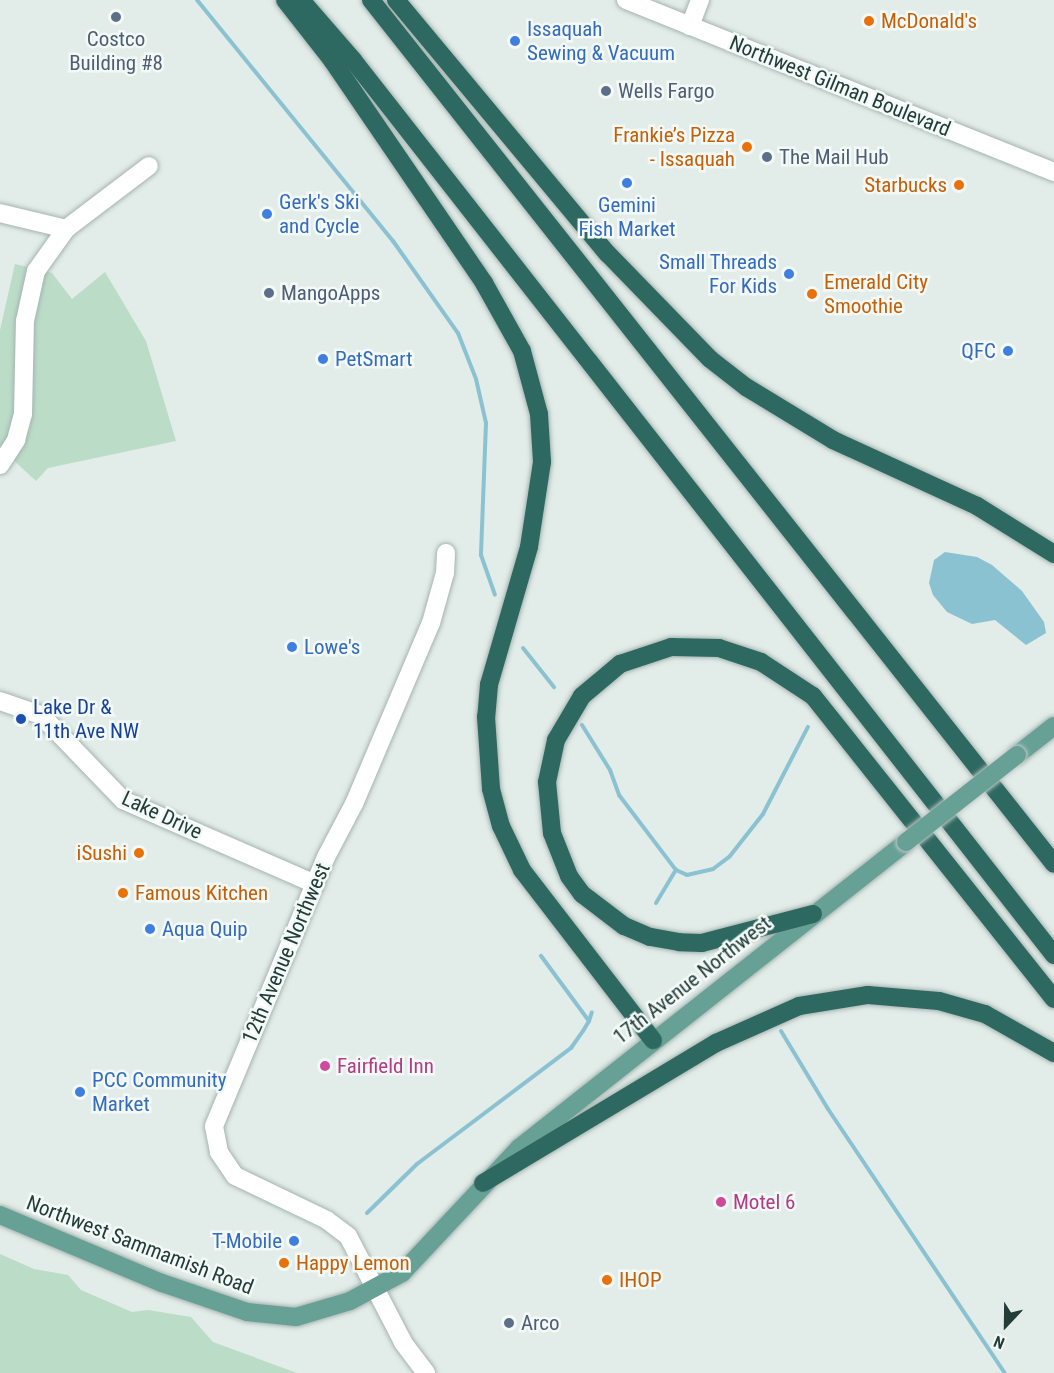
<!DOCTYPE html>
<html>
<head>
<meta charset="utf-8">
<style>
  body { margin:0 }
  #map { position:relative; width:1054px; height:1373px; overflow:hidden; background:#e2ece8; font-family:"Roboto Condensed",sans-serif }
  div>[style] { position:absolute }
  .green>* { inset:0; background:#bbddc7 }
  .water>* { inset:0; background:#8bc2d1 }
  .stream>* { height:4px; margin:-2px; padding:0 2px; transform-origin:2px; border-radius:2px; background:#8bc2d1 }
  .roads { filter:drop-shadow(0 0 2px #a5b4b0) drop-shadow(0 0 2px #a5b4b0) }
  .minor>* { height:18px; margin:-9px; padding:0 9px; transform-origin:9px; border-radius:9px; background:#fff }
  .major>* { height:18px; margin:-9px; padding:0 9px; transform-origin:9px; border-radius:9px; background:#67a196 }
  .highway>* { height:18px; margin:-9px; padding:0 9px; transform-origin:9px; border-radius:9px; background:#2e6961 }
  .bridges { filter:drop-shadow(0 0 2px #c1c9c7) drop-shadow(0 0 2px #c1c9c7) }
  .major-bridge>* { height:18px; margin:-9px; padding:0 9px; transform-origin:9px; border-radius:9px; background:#67a196 }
  .dots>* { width:16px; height:16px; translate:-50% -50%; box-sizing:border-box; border:3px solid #f3f9f6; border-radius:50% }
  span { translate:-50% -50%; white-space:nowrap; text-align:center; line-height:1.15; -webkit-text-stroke:5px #f3f9f6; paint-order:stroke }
  .food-label { font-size:21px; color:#c56008 }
  .left { translate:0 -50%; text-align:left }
  .right { translate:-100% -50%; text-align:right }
  .shop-label { font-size:21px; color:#366cbe }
  .service-label { font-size:21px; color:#4e5e75 }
  .street-label { font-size:21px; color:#223d38 }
  .transit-label { font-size:21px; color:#164399 }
  .hotel-label { font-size:21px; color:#b23c85 }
  .north { position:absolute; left:976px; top:1295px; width:60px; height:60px; -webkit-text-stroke:4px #f3f9f6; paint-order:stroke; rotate:202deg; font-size:16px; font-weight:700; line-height:24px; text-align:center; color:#223d38 }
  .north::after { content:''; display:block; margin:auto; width:21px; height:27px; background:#223d38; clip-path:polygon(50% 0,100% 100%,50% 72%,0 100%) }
</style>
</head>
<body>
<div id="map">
  <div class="green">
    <i style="clip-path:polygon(15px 264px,52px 273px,72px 299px,105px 272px,146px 341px,176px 441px,48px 468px,36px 481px,9px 456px,0 465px,0 330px)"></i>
    <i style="clip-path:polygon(0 1254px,34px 1269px,68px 1275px,81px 1290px,132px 1312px,148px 1310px,191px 1317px,213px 1342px,297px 1373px,0 1373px)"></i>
  </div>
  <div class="water">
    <i style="clip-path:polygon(945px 552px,977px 557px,992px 565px,1022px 591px,1044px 622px,1046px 633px,1026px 645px,995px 620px,972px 624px,947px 612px,933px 595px,929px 583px,934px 560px)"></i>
  </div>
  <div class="stream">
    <i style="left:197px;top:0;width:311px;rotate:50.9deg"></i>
    <i style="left:393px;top:241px;width:113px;rotate:54.8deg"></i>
    <i style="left:458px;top:333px;width:49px;rotate:68.6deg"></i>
    <i style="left:476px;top:379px;width:45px;rotate:77.2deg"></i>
    <i style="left:486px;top:423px;width:132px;rotate:92.2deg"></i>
    <i style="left:481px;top:555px;width:42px;rotate:70.7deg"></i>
    <i style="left:523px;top:648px;width:50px;rotate:51.5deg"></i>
    <i style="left:582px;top:725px;width:53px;rotate:58.1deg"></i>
    <i style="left:610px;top:770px;width:27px;rotate:70deg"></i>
    <i style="left:619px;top:795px;width:94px;rotate:52.8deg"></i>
    <i style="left:676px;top:870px;width:12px;rotate:24deg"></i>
    <i style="left:687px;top:875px;width:27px;rotate:-13deg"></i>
    <i style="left:713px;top:869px;width:21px;rotate:-37deg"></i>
    <i style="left:730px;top:856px;width:53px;rotate:-51.8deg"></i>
    <i style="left:763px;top:814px;width:98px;rotate:-62.7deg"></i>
    <i style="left:656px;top:903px;width:39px;rotate:-59deg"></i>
    <i style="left:589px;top:1021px;width:9px;rotate:-72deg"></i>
    <i style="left:781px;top:1031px;width:91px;rotate:58.9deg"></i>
    <i style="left:828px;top:1109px;width:318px;rotate:56.2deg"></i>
    <i style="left:367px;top:1213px;width:70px;rotate:-44.4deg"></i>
    <i style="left:417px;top:1164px;width:193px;rotate:-37deg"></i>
    <i style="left:571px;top:1048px;width:21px;rotate:-55deg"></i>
    <i style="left:583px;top:1031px;width:12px;rotate:-59deg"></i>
    <i style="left:589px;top:1021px;width:81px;rotate:-126.4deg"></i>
  </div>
  <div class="roads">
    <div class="minor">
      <i style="left:626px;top:0;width:461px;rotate:21.9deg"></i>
      <i style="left:690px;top:26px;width:28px;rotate:-69deg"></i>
      <i style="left:0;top:213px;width:68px;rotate:13.6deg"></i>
      <i style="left:0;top:465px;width:30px;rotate:-57deg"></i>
      <i style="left:16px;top:440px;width:27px;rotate:-75deg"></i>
      <i style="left:23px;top:414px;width:93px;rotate:-88.8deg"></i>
      <i style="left:25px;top:321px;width:51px;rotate:-77.6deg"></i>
      <i style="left:36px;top:271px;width:52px;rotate:-54.5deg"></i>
      <i style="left:66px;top:229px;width:104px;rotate:-37.2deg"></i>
      <i style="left:0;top:701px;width:43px;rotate:18.9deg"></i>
      <i style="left:41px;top:715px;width:118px;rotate:46deg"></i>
      <i style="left:123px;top:800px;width:210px;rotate:23.6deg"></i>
      <i style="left:426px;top:1373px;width:39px;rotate:-127deg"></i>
      <i style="left:403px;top:1342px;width:119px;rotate:-117.4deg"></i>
      <i style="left:348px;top:1236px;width:26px;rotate:-143deg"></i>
      <i style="left:327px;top:1220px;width:102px;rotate:-154.4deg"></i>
      <i style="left:235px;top:1176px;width:29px;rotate:-124deg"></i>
      <i style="left:219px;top:1152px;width:26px;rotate:-101deg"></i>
      <i style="left:214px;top:1126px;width:291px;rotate:-67.4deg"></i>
      <i style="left:326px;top:857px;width:60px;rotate:-62.2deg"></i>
      <i style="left:354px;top:804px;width:197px;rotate:-67deg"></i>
      <i style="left:431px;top:623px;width:52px;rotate:-74.4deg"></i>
      <i style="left:445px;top:573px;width:20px;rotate:-87deg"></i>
    </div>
    <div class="major">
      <i style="left:1017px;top:755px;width:47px;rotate:-38.1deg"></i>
      <i style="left:0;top:1215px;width:176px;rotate:22.8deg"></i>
      <i style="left:162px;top:1283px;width:90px;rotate:18.8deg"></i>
      <i style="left:247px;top:1312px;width:49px;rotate:5.8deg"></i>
      <i style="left:296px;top:1317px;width:56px;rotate:-16.5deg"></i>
      <i style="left:350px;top:1301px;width:59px;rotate:-28.3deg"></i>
      <i style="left:402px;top:1273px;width:171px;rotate:-46.9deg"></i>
      <i style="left:519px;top:1148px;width:493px;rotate:-38.3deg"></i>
    </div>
    <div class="highway">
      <i style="left:285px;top:0;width:76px;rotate:51.9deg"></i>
      <i style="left:332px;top:60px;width:270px;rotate:55.7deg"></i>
      <i style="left:484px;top:283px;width:78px;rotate:60.8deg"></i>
      <i style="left:522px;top:351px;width:65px;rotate:74.9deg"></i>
      <i style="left:539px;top:414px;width:48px;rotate:86.4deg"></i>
      <i style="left:542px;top:462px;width:86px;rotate:98.7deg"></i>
      <i style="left:529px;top:547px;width:144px;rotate:106.2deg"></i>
      <i style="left:489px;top:685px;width:32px;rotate:95deg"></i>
      <i style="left:486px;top:717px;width:72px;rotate:86deg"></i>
      <i style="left:491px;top:789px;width:38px;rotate:75deg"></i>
      <i style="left:501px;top:826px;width:49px;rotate:64.5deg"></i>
      <i style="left:522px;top:870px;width:215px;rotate:52.4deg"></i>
      <i style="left:301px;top:0;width:79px;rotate:49.1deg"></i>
      <i style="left:353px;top:60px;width:1137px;rotate:51.93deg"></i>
      <i style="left:371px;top:0;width:1101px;rotate:51.67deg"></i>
      <i style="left:396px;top:0;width:331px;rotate:50.2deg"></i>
      <i style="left:608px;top:254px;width:146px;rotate:45.8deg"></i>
      <i style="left:710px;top:359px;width:46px;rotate:37.9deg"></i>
      <i style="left:746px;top:387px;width:102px;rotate:31.3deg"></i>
      <i style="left:833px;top:440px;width:158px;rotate:24.6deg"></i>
      <i style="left:977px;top:506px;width:91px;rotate:31.9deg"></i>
      <i style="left:813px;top:914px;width:115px;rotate:165.4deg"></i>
      <i style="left:702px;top:943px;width:23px;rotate:-178deg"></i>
      <i style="left:679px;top:942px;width:29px;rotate:-170deg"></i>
      <i style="left:650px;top:937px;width:28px;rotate:-157deg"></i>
      <i style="left:624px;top:926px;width:53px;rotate:-142.7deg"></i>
      <i style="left:582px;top:894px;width:22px;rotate:-126deg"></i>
      <i style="left:569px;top:876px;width:46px;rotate:-111.6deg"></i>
      <i style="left:552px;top:833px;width:51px;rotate:-95.6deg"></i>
      <i style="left:547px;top:782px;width:43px;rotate:-77.9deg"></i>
      <i style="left:556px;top:740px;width:51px;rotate:-59.4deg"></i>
      <i style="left:582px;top:696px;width:50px;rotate:-40.1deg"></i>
      <i style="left:620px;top:664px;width:54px;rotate:-18.4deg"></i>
      <i style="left:671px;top:647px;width:48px;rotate:1.2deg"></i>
      <i style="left:719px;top:648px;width:44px;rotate:18.4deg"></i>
      <i style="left:761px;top:662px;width:62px;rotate:33.2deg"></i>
      <i style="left:813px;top:696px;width:387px;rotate:51.5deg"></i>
      <i style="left:483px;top:1183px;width:272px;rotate:-31deg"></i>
      <i style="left:716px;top:1043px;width:91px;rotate:-24deg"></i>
      <i style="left:799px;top:1006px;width:70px;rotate:-9.1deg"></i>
      <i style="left:868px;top:995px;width:71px;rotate:4.8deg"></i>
      <i style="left:939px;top:1001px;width:48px;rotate:15.8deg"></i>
      <i style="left:985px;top:1014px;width:79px;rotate:29.5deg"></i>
    </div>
  </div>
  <div class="bridges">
    <div class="major-bridge">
      <i style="left:906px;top:842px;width:141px;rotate:-38.1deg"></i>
    </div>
  </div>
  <div class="dots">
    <i style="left:116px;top:17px;background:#5c6f8a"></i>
    <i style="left:869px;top:21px;background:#e8710a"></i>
    <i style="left:515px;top:41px;background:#3f7fe0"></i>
    <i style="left:606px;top:91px;background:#5c6f8a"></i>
    <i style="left:747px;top:147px;background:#e8710a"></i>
    <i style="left:767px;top:157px;background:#5c6f8a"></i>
    <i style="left:627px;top:183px;background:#3f7fe0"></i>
    <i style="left:959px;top:185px;background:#e8710a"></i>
    <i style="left:267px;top:214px;background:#3f7fe0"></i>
    <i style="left:789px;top:274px;background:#3f7fe0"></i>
    <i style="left:269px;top:293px;background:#5c6f8a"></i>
    <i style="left:812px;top:294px;background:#e8710a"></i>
    <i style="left:1008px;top:351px;background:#3f7fe0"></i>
    <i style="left:323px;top:359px;background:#3f7fe0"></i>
    <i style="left:292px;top:647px;background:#3f7fe0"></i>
    <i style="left:21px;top:719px;background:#1a4fb4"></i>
    <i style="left:139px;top:853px;background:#e8710a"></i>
    <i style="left:123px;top:893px;background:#e8710a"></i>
    <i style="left:150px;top:929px;background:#3f7fe0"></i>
    <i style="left:325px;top:1066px;background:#d1479c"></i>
    <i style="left:80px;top:1092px;background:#3f7fe0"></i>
    <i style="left:721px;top:1202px;background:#d1479c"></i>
    <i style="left:294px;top:1241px;background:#3f7fe0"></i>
    <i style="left:284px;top:1263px;background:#e8710a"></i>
    <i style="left:607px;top:1280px;background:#e8710a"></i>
    <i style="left:509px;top:1323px;background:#5c6f8a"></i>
  </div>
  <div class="food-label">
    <span class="left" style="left:881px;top:21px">McDonald's</span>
    <span class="right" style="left:735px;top:147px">Frankie’s Pizza<br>- Issaquah</span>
    <span class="right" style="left:947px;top:185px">Starbucks</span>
    <span class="left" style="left:824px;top:294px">Emerald City<br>Smoothie</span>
    <span class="right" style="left:127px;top:853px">iSushi</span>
    <span class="left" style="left:135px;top:893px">Famous Kitchen</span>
    <span class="left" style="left:296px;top:1263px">Happy Lemon</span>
    <span class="left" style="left:619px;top:1280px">IHOP</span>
  </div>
  <div class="shop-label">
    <span class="left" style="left:527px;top:41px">Issaquah<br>Sewing &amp; Vacuum</span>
    <span class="left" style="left:279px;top:214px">Gerk's Ski<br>and Cycle</span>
    <span style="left:627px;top:217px">Gemini<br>Fish Market</span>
    <span class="right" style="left:777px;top:274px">Small Threads<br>For Kids</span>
    <span class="right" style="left:996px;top:351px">QFC</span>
    <span class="left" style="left:335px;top:359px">PetSmart</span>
    <span class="left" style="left:304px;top:647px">Lowe's</span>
    <span class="left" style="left:162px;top:929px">Aqua Quip</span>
    <span class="left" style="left:92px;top:1092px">PCC Community<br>Market</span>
    <span class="right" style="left:282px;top:1241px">T-Mobile</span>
  </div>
  <div class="service-label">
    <span style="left:116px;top:51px">Costco<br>Building #8</span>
    <span class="left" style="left:618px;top:91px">Wells Fargo</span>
    <span class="left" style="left:779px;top:157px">The Mail Hub</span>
    <span class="left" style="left:281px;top:293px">MangoApps</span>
    <span class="left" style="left:521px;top:1323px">Arco</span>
  </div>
  <div class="street-label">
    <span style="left:840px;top:86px;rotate:22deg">Northwest Gilman Boulevard</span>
    <span style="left:162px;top:815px;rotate:25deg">Lake Drive</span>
    <span style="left:286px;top:953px;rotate:-67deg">12th Avenue Northwest</span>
    <span style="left:692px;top:980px;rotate:-38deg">17th Avenue Northwest</span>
    <span style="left:140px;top:1245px;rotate:21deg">Northwest Sammamish Road</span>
  </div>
  <div class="transit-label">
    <span class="left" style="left:33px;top:719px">Lake Dr &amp;<br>11th Ave NW</span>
  </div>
  <div class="hotel-label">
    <span class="left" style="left:337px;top:1066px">Fairfield Inn</span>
    <span class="left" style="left:733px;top:1202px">Motel 6</span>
  </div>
  <div class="north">N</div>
</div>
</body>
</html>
